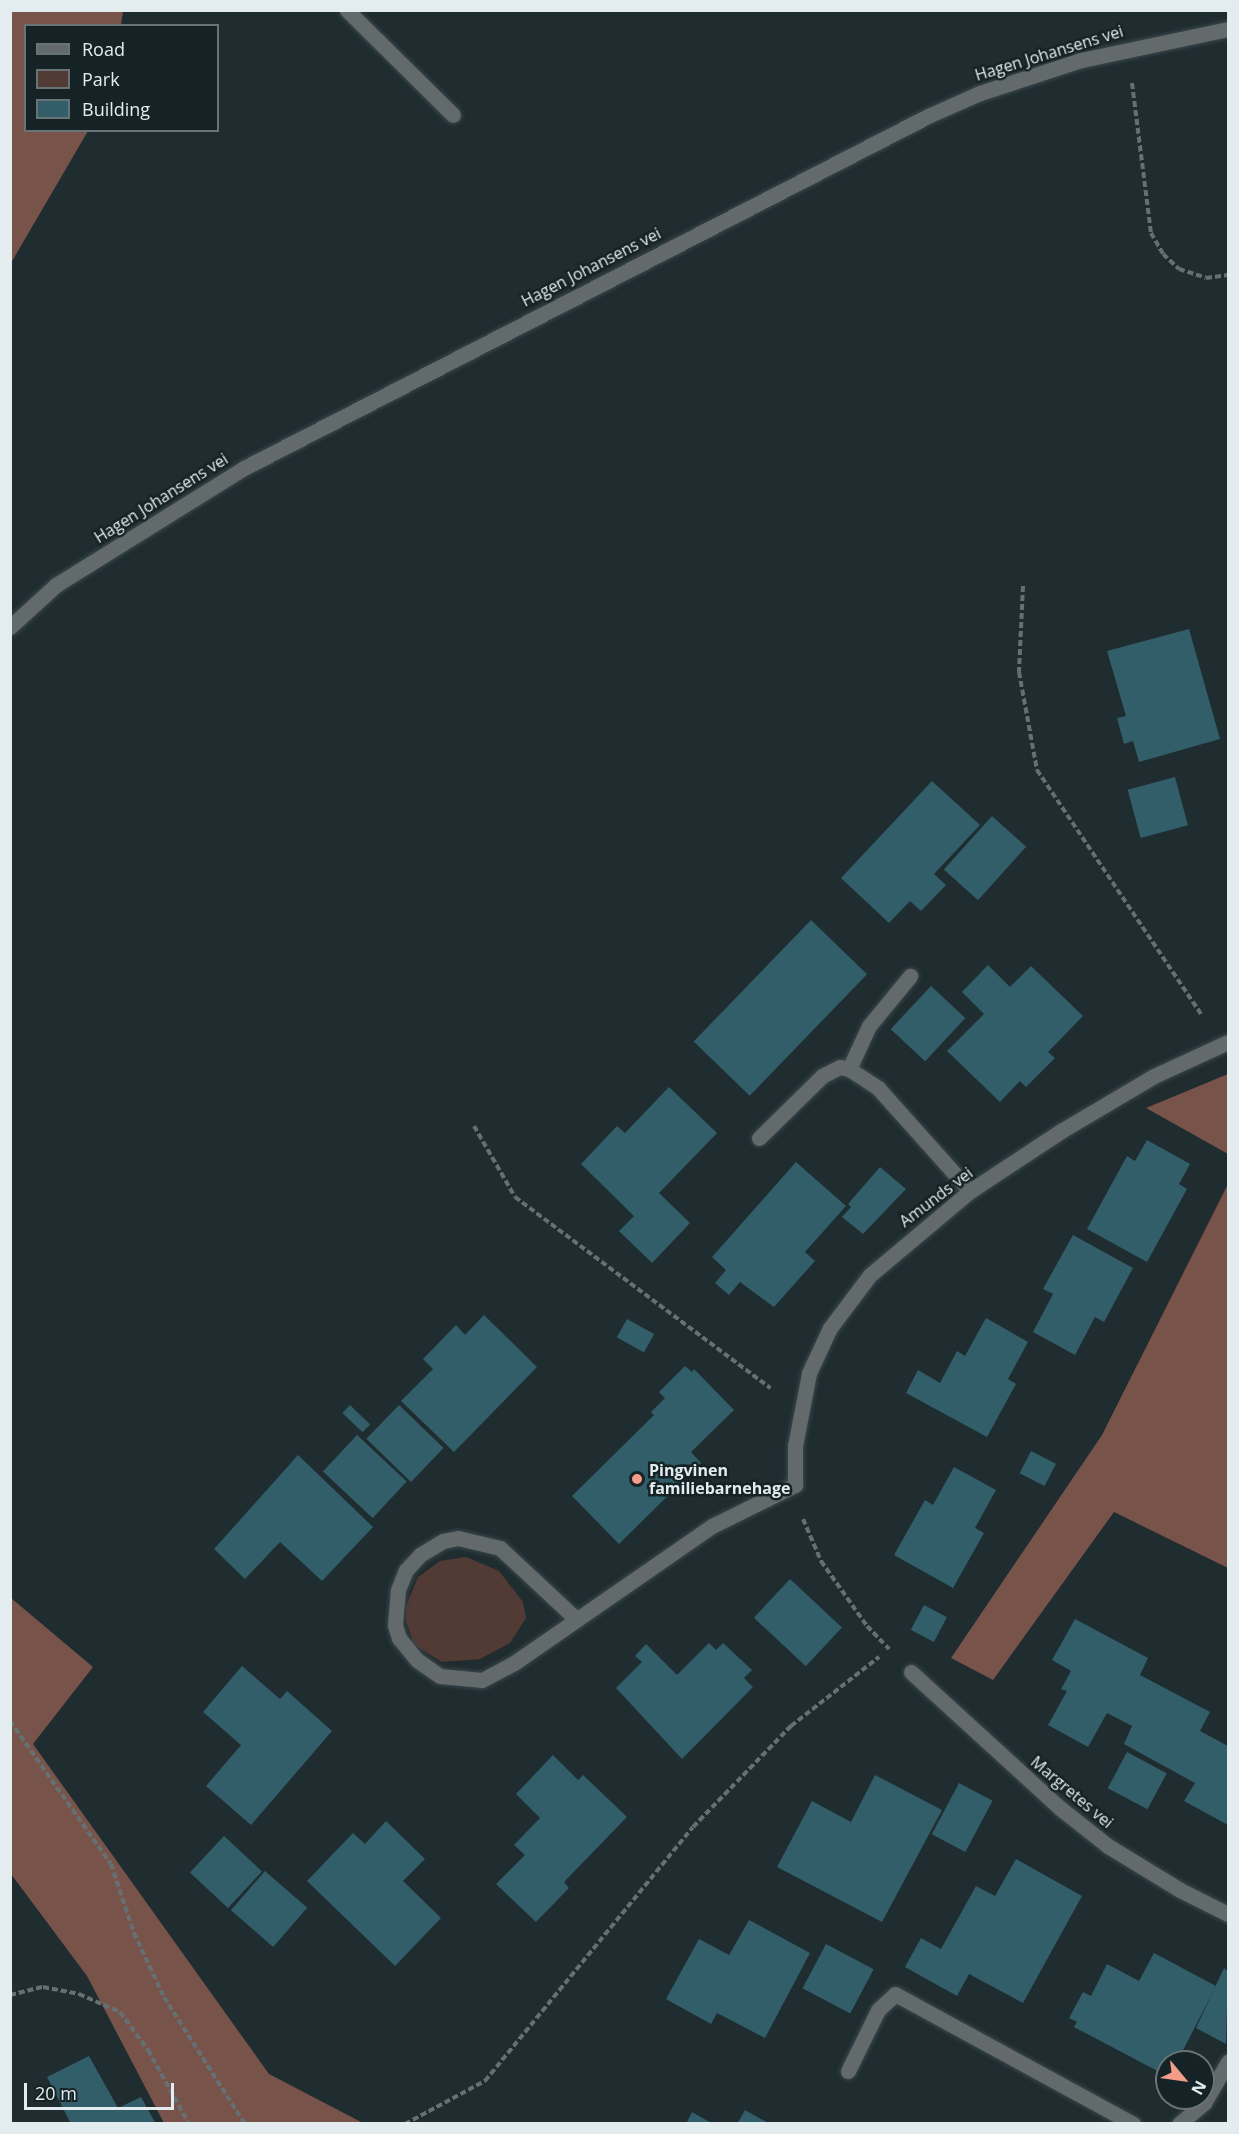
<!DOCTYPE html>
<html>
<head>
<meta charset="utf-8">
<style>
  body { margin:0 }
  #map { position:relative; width:1239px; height:2134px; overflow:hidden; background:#1f2c30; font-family:"Open Sans",sans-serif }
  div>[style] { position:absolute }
  .green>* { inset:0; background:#523a35 }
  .forest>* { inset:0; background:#78534a }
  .building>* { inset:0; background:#325e69; transform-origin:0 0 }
  .path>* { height:4px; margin-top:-2px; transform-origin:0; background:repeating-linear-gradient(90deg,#657073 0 6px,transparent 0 9px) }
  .roads { filter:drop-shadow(0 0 2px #3a474b) drop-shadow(0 0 2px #3a474b) }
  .minor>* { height:15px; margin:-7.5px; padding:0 7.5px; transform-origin:7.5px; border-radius:7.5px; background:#636a6c }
  .dots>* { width:16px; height:16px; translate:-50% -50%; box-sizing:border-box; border:3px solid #162326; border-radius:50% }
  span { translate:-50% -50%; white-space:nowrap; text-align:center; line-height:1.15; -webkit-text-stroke:5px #162326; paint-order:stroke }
  .street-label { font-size:16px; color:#e3ecee }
  .poi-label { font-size:16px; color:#e3ecee; font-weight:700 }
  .left { translate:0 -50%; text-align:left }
  .frame { position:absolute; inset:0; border:12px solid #e3ecee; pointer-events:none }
  .legend { position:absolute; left:24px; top:24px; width:195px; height:108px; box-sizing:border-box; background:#162326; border:2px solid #687376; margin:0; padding:8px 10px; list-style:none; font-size:18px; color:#e3ecee }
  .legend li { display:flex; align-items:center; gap:12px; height:30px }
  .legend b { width:30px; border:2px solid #687376 }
  .north { position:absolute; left:1155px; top:2050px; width:60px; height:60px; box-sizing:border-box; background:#162326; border:2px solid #687376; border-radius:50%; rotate:119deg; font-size:16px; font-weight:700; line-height:24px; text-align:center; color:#e3ecee }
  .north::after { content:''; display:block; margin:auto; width:21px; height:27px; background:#f49e8a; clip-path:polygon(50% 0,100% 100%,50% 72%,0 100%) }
  .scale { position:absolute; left:24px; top:2083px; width:150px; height:27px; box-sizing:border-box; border:3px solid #e3ecee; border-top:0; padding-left:8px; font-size:18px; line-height:21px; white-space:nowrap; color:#e3ecee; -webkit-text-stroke:4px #162326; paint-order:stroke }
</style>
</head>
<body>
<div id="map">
  <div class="green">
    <i style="clip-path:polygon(466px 1557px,499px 1571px,523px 1602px,526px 1618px,510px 1643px,480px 1659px,442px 1662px,414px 1645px,406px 1621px,406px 1606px,418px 1577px,440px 1561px)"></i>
  </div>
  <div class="forest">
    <i style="clip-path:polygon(11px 10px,123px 11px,121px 25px,26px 26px,26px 130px,88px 131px,11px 263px)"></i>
    <i style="clip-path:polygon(1228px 1074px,1228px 1154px,1146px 1108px)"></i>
    <i style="clip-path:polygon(1228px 1184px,1228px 1568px,1114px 1512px,993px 1680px,951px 1658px,1102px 1435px)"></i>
    <i style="clip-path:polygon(11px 1598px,93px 1667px,33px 1744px,269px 2074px,363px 2123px,164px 2123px,87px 1976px,11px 1874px)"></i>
  </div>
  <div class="building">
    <i style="clip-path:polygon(1189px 629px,1220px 739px,1139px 762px,1133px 741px,1124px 744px,1117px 718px,1126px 716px,1107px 651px)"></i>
    <i style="left:1175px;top:777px;width:50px;height:49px;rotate:75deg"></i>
    <i style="clip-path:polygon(932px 781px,980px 825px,934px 874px,946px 885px,921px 911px,910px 901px,889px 923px,841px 878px)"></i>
    <i style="left:992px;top:816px;width:46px;height:72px;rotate:42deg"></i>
    <i style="left:811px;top:920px;width:78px;height:169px;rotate:44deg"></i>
    <i style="clip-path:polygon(988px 965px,1010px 987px,1031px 966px,1083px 1016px,1048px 1052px,1055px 1058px,1026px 1087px,1020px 1081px,1000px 1102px,947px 1051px,984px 1014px,962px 992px)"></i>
    <i style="left:931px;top:986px;width:47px;height:59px;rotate:43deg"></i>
    <i style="clip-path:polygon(669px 1087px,717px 1133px,659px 1193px,690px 1223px,652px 1263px,619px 1231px,634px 1216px,581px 1164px,617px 1126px,625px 1133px)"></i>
    <i style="clip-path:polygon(1147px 1140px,1190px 1164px,1179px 1184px,1187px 1189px,1147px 1262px,1087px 1229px,1127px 1156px,1135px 1161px)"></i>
    <i style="clip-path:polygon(796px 1162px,846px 1206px,805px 1252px,815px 1261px,774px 1307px,740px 1282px,729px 1295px,715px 1283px,726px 1270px,712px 1257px)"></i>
    <i style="clip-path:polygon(880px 1167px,906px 1189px,863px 1234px,842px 1217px,851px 1207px,848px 1204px)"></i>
    <i style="clip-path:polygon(1073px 1235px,1133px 1268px,1104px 1322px,1095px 1317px,1075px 1355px,1033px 1332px,1053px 1294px,1043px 1289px)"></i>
    <i style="clip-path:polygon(484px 1315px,537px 1367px,454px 1452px,401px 1401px,433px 1369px,423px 1359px,456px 1325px,465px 1335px)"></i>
    <i style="clip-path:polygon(986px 1318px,1028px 1342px,1008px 1379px,1016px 1384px,987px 1437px,906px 1393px,918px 1370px,940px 1383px,957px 1351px,965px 1356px)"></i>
    <i style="left:627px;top:1319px;width:31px;height:21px;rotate:29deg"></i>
    <i style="clip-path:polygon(685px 1366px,692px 1372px,694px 1369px,734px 1410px,691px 1452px,701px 1463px,619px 1544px,572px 1496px,654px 1415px,651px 1412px,665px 1398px,659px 1392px)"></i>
    <i style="left:350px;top:1405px;width:28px;height:11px;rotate:44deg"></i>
    <i style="left:399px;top:1405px;width:62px;height:47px;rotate:44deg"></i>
    <i style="left:357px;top:1435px;width:68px;height:50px;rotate:43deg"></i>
    <i style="left:1031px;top:1451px;width:28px;height:25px;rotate:27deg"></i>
    <i style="clip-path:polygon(298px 1455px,373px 1527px,322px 1581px,280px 1542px,245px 1579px,214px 1549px)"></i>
    <i style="clip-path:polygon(954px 1467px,996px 1490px,975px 1528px,984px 1533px,953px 1588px,894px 1555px,925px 1500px,933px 1505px)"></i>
    <i style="left:790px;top:1579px;width:71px;height:53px;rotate:43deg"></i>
    <i style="left:924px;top:1605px;width:26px;height:28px;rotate:28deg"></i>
    <i style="clip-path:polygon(1075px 1619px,1148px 1658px,1140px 1675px,1210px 1712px,1200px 1731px,1228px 1746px,1228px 1825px,1184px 1801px,1195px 1783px,1124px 1744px,1132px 1726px,1107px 1713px,1088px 1747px,1048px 1725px,1067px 1691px,1061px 1689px,1071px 1671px,1052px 1660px)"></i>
    <i style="clip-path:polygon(709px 1643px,716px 1650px,723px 1643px,752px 1670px,744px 1678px,753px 1687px,682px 1759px,616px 1688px,642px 1662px,635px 1656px,646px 1644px,677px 1675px)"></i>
    <i style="clip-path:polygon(242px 1666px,280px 1699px,287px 1691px,332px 1731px,251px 1825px,206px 1786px,241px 1745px,203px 1712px)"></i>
    <i style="left:1127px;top:1752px;width:45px;height:41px;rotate:28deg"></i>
    <i style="clip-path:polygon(553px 1755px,578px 1780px,583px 1775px,627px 1817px,564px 1882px,569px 1888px,536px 1922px,496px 1884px,525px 1855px,514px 1845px,540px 1818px,516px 1794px)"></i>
    <i style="clip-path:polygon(875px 1775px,942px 1810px,882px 1922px,777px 1867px,812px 1801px,851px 1822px)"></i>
    <i style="left:959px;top:1783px;width:38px;height:58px;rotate:28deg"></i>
    <i style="clip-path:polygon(386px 1821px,425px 1859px,403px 1881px,441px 1918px,395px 1966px,307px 1881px,353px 1833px,365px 1844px)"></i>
    <i style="left:224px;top:1836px;width:52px;height:50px;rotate:43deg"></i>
    <i style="clip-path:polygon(1016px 1859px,1082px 1896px,1023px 2003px,969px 1974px,957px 1996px,905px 1967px,921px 1938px,941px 1949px,976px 1886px,995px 1896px)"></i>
    <i style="left:265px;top:1871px;width:56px;height:52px;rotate:41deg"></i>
    <i style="clip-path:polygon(749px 1920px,810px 1953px,765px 2038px,717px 2013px,711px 2024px,666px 1999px,699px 1939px,729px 1955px)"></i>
    <i style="left:826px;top:1944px;width:54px;height:50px;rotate:28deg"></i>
    <i style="clip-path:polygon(1154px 1953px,1216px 1986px,1177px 2062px,1167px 2062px,1167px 2076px,1074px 2027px,1077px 2022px,1069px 2018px,1083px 1992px,1091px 1996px,1107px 1964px,1139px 1981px)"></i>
    <i style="clip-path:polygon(1224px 1968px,1228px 1971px,1226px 2044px,1196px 2028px)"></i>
    <i style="clip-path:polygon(89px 2056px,118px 2108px,141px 2097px,156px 2124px,71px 2124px,47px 2077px)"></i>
    <i style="clip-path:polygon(745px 2110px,770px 2124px,737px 2124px)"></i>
    <i style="clip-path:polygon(692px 2112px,713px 2124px,686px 2124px)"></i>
  </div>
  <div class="path">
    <i style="left:1132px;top:83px;width:151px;rotate:82.8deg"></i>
    <i style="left:1151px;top:233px;width:24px;rotate:60deg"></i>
    <i style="left:1163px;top:254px;width:22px;rotate:43deg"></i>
    <i style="left:1179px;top:269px;width:28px;rotate:18deg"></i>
    <i style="left:1206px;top:278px;width:22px;rotate:-8deg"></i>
    <i style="left:1023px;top:586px;width:86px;rotate:92.7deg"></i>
    <i style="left:1019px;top:672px;width:100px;rotate:79.6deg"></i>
    <i style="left:1037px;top:770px;width:296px;rotate:56.1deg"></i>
    <i style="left:474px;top:1126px;width:82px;rotate:60deg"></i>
    <i style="left:515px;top:1197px;width:319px;rotate:36.8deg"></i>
    <i style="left:803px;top:1519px;width:46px;rotate:66.8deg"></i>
    <i style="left:821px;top:1561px;width:80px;rotate:54.7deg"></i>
    <i style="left:867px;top:1626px;width:32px;rotate:46deg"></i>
    <i style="left:10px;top:1721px;width:175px;rotate:54.8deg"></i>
    <i style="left:111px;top:1864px;width:73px;rotate:71.6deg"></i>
    <i style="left:134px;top:1933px;width:71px;rotate:64.9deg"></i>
    <i style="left:164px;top:1997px;width:151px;rotate:57.5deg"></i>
    <i style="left:10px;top:1995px;width:34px;rotate:-14deg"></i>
    <i style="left:43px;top:1987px;width:37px;rotate:11deg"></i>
    <i style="left:79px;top:1994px;width:45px;rotate:23.7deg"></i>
    <i style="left:120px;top:2012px;width:47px;rotate:53.6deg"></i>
    <i style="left:148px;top:2050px;width:85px;rotate:61deg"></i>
    <i style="left:405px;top:2124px;width:91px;rotate:-28.3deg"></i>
    <i style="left:485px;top:2081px;width:328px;rotate:-50.7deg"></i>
    <i style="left:693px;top:1827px;width:141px;rotate:-45.9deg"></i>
    <i style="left:791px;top:1726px;width:112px;rotate:-38.1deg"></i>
  </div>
  <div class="roads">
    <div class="minor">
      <i style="left:347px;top:10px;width:149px;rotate:44.7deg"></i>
      <i style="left:10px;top:627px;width:62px;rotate:-42.4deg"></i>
      <i style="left:56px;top:585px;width:221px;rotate:-31.9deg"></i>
      <i style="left:244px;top:468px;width:769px;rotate:-27.23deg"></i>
      <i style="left:928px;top:116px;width:57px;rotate:-23.9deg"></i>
      <i style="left:980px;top:93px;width:106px;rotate:-18.1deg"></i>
      <i style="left:1081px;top:60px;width:150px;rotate:-11.9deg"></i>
      <i style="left:849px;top:1069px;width:47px;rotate:-65.1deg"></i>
      <i style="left:869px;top:1026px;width:65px;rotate:-50.6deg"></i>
      <i style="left:759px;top:1138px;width:88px;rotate:-44.5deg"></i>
      <i style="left:822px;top:1076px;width:20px;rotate:-27deg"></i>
      <i style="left:840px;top:1067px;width:9px;rotate:13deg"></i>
      <i style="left:849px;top:1069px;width:35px;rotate:33deg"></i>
      <i style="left:878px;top:1088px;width:138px;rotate:48.2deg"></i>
      <i style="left:575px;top:1618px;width:103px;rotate:-137deg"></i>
      <i style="left:500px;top:1548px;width:43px;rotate:-166.6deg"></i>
      <i style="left:458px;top:1538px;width:15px;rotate:169deg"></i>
      <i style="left:443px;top:1541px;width:27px;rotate:149deg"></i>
      <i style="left:420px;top:1555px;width:21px;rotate:133deg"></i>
      <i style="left:406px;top:1570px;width:22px;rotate:112deg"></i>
      <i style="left:398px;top:1590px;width:35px;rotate:95deg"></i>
      <i style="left:395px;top:1625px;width:14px;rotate:73deg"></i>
      <i style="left:399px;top:1638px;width:28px;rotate:51deg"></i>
      <i style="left:417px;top:1660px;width:28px;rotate:35deg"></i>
      <i style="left:440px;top:1676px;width:42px;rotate:5.4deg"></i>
      <i style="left:482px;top:1680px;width:36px;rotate:-28deg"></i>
      <i style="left:514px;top:1663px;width:241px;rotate:-34.7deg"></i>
      <i style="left:712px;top:1526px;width:93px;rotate:-26.3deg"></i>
      <i style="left:795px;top:1485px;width:39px;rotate:-90deg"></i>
      <i style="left:795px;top:1446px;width:74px;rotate:-79.1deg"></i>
      <i style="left:809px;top:1373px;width:50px;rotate:-65deg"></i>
      <i style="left:830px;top:1328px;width:66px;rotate:-53deg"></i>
      <i style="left:870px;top:1275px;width:131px;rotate:-40deg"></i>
      <i style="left:970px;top:1191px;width:109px;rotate:-33.4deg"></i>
      <i style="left:1061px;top:1131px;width:108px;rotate:-30.6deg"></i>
      <i style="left:1154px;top:1076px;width:81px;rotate:-24.7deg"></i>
      <i style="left:911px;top:1672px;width:202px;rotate:42.4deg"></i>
      <i style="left:1060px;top:1808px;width:61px;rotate:38.4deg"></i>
      <i style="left:1108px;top:1846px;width:84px;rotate:31.4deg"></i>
      <i style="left:1180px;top:1890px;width:54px;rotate:26.6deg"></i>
      <i style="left:848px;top:2071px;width:68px;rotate:-63.8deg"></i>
      <i style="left:878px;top:2010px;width:23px;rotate:-43deg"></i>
      <i style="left:895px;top:1994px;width:271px;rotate:28.6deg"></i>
      <i style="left:1179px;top:2124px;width:33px;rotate:-40deg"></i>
      <i style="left:1204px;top:2103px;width:48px;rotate:-59.7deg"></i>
    </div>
  </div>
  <div class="dots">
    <i style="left:637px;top:1479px;background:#f49e8a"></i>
  </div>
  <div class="street-label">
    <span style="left:1049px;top:53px;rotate:-17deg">Hagen Johansens vei</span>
    <span style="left:591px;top:267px;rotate:-27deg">Hagen Johansens vei</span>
    <span style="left:161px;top:498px;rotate:-32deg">Hagen Johansens vei</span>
    <span style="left:936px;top:1197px;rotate:-37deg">Amunds vei</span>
    <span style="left:1072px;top:1792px;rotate:40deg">Margretes vei</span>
  </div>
  <div class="poi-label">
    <span class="left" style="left:649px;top:1479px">Pingvinen<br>familiebarnehage</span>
  </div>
  <div class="frame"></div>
  <ul class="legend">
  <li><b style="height:8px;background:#636a6c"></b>Road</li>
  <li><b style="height:16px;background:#523a35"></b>Park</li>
  <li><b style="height:16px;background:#325e69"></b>Building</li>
  </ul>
  <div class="north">N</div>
  <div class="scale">20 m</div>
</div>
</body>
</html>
